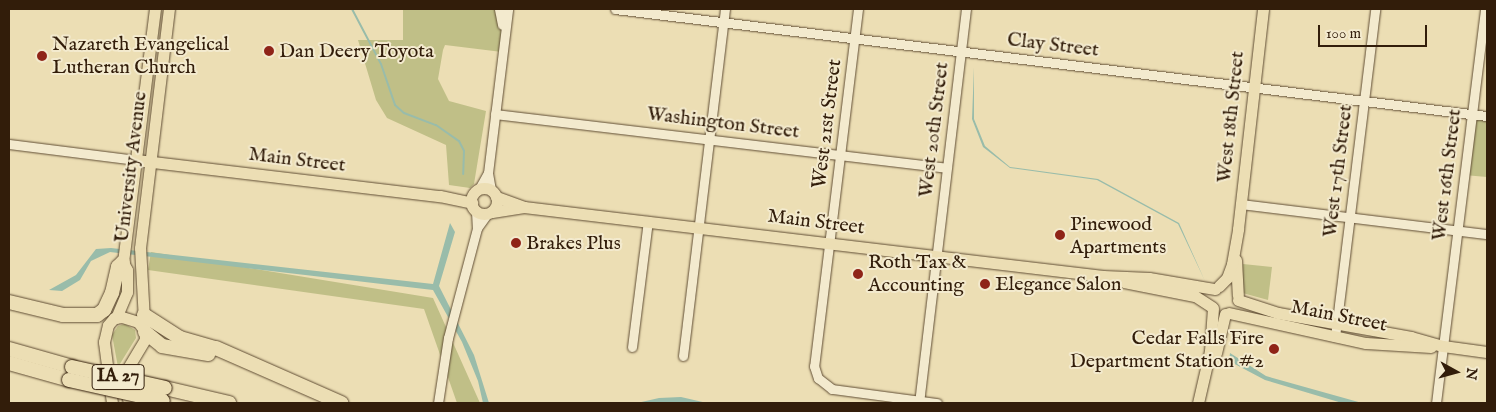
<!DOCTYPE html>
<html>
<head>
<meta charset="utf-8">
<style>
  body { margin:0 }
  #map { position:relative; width:1496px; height:412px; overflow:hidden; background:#ecdeb4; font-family:"IM FELL English",serif }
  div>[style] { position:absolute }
  .green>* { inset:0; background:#c0bf87 }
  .water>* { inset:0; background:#99bcaa }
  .stream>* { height:2px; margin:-1px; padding:0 1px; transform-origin:1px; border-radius:1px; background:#99bcaa }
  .roads { filter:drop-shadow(0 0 1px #604d34) drop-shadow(0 0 1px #604d34) }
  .minor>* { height:9px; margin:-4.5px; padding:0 4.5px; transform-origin:4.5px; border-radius:4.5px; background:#f3eace }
  .major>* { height:11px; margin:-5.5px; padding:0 5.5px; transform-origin:5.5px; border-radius:5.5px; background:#ecdeb4 }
  .major>.ring { margin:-5.5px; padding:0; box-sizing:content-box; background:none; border:11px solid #ecdeb4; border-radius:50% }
  .highway>* { height:14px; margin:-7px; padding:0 7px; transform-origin:7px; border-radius:7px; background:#ecdeb4 }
  .bridges { filter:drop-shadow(0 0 1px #321d0a) drop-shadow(0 0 1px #321d0a) }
  .highway-bridge>* { height:14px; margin:-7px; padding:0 7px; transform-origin:7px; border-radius:7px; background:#ecdeb4 }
  .dots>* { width:14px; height:14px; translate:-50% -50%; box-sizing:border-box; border:2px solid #f3eace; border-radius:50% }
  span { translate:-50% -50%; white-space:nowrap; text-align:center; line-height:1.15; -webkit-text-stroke:4px #f3eace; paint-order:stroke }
  .shield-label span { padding:1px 4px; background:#f3eace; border:1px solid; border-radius:4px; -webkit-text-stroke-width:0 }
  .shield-label { font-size:19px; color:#321d0a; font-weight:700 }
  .poi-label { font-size:20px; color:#321d0a }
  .left { translate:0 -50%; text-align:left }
  .right { translate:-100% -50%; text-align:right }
  .street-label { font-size:20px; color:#321d0a }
  .frame { position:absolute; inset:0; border:10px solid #321d0a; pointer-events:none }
  .north { position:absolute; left:1431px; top:347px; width:50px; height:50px; -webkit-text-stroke:4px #f3eace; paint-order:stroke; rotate:97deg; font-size:14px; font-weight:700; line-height:20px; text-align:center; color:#321d0a }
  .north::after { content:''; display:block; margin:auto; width:18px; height:22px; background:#321d0a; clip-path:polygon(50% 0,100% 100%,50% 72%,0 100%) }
  .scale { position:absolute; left:1318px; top:25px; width:109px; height:22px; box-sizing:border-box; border:2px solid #321d0a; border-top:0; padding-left:6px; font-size:15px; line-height:18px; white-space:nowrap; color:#321d0a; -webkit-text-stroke:4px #f3eace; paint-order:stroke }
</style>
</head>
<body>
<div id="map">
  <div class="green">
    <i style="clip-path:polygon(403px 9px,502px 9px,502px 52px,445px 45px,443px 50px,438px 79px,449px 101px,486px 111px,474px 184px,470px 188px,449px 185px,446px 145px,387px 118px,376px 100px,358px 40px,403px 40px)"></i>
    <i style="clip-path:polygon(1472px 114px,1487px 116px,1487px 177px,1464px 175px)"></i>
    <i style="clip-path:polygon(151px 252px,433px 298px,480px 403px,457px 403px,424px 309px,148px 270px)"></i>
    <i style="clip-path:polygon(1243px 264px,1272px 267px,1268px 300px,1239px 292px)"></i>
    <i style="clip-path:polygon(125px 324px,135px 330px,136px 338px,118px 367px,112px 335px,118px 326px)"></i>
  </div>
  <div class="water">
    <i style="clip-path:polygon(974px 67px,974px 119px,985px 146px,1010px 167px,1098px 179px,1179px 223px,1205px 281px,1178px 224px,1097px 180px,1010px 168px,983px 147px,972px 119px)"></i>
    <i style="clip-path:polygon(450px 223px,455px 232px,439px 286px,474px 355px,489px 403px,483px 403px,478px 381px,462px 342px,433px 290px,110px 252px,91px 261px,80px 280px,62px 291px,49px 290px,76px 275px,96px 249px,111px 248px,433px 284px)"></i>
    <i style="clip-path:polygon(1230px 353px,1266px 376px,1362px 403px,1342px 403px,1265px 380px,1229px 361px)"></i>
    <i style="clip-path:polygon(681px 397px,707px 403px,637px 403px,659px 398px)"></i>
  </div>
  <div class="stream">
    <i style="left:352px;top:9px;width:62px;rotate:62.2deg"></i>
    <i style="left:381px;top:64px;width:43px;rotate:71.1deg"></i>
    <i style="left:395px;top:105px;width:12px;rotate:42deg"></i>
    <i style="left:404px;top:113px;width:34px;rotate:21deg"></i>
    <i style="left:436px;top:125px;width:28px;rotate:35deg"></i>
    <i style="left:459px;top:141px;width:11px;rotate:63deg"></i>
    <i style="left:464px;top:151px;width:23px;rotate:92deg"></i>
  </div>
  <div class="roads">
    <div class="minor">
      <i style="left:499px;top:9px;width:16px;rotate:79deg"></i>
      <i style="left:615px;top:9px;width:879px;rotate:7deg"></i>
      <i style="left:858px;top:9px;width:360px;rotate:97deg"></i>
      <i style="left:814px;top:366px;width:13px;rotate:72deg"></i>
      <i style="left:818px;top:378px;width:18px;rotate:38deg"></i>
      <i style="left:832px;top:389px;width:106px;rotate:7.6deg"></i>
      <i style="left:495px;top:114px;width:454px;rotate:6.8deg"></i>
      <i style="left:9px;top:144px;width:128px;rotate:7.2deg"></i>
      <i style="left:488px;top:173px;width:165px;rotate:-83deg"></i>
      <i style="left:479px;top:189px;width:18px;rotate:-61deg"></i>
      <i style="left:488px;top:173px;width:17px;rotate:80deg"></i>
      <i style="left:1241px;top:204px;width:248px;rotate:7deg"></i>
      <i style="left:476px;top:211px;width:17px;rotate:87deg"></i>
      <i style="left:477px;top:228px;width:19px;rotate:-54deg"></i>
      <i style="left:1335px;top:337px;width:330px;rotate:-83deg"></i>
      <i style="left:632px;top:347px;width:127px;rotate:-82.8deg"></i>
      <i style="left:683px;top:356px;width:350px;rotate:-83.1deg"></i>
      <i style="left:438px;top:403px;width:66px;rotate:-81.3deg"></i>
      <i style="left:448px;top:338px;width:114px;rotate:-75.2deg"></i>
      <i style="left:919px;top:403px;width:397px;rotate:-83.2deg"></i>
      <i style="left:1436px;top:403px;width:397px;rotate:-82.9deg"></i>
    </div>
    <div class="major">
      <i style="left:136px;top:160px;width:306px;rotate:6.8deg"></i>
      <i style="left:440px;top:196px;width:33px;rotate:12deg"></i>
      <i class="ring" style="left:471px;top:188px;width:15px;height:15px"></i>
      <i style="left:524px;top:207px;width:583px;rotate:6.8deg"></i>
      <i style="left:1103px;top:276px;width:46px;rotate:2.5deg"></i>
      <i style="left:1149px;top:278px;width:67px;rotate:9.5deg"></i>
      <i style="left:492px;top:212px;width:32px;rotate:-9deg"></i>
      <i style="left:524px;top:207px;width:30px;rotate:-160deg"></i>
      <i style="left:1236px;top:260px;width:35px;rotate:87deg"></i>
      <i style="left:1124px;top:282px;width:72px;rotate:11.2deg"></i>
      <i style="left:1195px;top:296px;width:20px;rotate:33deg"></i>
      <i style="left:1219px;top:286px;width:11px;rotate:-45deg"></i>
      <i style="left:1227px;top:278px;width:15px;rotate:-70deg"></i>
      <i style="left:1232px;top:264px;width:36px;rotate:-80deg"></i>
      <i style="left:1238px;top:229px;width:221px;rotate:-83.5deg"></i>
      <i style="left:1238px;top:300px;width:42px;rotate:18deg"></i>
      <i style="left:1278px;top:313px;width:135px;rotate:10.2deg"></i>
      <i style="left:1411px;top:337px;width:33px;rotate:16deg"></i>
      <i style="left:1443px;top:346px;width:44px;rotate:7.8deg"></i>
      <i style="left:1229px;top:313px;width:140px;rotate:12.4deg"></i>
      <i style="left:1366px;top:343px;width:65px;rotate:3.5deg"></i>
      <i style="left:116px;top:318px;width:28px;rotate:-67deg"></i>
      <i style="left:127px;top:292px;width:22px;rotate:-90deg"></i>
      <i style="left:127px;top:270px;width:9px;rotate:-117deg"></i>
      <i style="left:123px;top:262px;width:255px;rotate:-82.8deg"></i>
      <i style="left:1216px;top:353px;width:40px;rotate:-77deg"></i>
      <i style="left:112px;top:403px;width:62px;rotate:-97.5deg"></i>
      <i style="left:104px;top:342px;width:17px;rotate:-77deg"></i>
      <i style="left:108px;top:325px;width:9px;rotate:-49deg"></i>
      <i style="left:114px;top:318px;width:8px;rotate:-7deg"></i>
      <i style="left:122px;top:317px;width:17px;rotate:17deg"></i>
      <i style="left:138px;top:322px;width:10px;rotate:53deg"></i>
      <i style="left:129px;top:403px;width:18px;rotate:-103deg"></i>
      <i style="left:125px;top:385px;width:14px;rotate:-86deg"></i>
      <i style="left:126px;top:371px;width:37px;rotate:-59deg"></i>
      <i style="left:145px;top:339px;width:91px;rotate:-93.1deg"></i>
      <i style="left:140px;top:248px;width:241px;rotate:-83.1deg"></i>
      <i style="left:1198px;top:403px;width:53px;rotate:-77deg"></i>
      <i style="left:1210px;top:351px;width:43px;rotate:-86deg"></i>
    </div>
    <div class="highway">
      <i style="left:9px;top:302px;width:56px;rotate:13.5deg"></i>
      <i style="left:63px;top:315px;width:34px"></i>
      <i style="left:97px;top:315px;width:9px;rotate:-36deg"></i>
      <i style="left:104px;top:310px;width:19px;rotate:-65deg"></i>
      <i style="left:112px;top:293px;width:27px;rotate:-77deg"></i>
      <i style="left:118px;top:267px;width:7px;rotate:-45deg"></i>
      <i style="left:144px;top:315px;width:43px;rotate:32.6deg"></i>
      <i style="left:180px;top:338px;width:37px;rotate:16deg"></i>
      <i style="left:216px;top:348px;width:137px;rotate:23.7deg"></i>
      <i style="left:145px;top:332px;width:22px;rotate:39deg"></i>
      <i style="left:162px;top:346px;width:47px;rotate:9.9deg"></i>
      <i style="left:9px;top:349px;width:66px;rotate:15.9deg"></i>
      <i style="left:9px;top:363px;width:62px;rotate:15.8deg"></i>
      <i style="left:165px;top:388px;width:66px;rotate:13.2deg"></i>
    </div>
  </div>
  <div class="bridges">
    <div class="highway-bridge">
      <i style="left:72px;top:367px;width:95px;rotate:12.7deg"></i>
      <i style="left:69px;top:380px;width:96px;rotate:12.6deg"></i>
    </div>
  </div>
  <div class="dots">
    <i style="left:269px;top:51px;background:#8f2418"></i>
    <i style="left:42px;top:56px;background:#8f2418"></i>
    <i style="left:1060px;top:235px;background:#8f2418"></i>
    <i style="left:516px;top:243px;background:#8f2418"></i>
    <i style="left:858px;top:274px;background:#8f2418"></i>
    <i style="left:985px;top:284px;background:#8f2418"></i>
    <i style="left:1274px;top:349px;background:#8f2418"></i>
  </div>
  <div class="shield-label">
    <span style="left:118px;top:377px">IA 27</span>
  </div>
  <div class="poi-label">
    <span class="left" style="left:52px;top:56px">Nazareth Evangelical<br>Lutheran Church</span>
    <span class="left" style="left:279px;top:51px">Dan Deery Toyota</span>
    <span class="left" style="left:1070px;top:236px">Pinewood<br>Apartments</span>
    <span class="left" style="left:526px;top:243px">Brakes Plus</span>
    <span class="left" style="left:868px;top:274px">Roth Tax &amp;<br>Accounting</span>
    <span class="left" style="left:995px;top:284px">Elegance Salon</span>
    <span class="right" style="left:1264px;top:350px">Cedar Falls Fire<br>Department Station #2</span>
  </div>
  <div class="street-label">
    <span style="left:1053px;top:45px;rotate:7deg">Clay Street</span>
    <span style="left:1231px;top:117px;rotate:-84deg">West 18th Street</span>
    <span style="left:723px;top:123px;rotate:7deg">Washington Street</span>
    <span style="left:827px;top:124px;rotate:-83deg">West 21st Street</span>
    <span style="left:934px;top:130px;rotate:-83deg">West 20th Street</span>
    <span style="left:297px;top:160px;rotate:7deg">Main Street</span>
    <span style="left:131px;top:167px;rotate:-83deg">University Avenue</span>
    <span style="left:1338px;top:171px;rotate:-83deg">West 17th Street</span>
    <span style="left:1447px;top:175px;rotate:-83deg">West 16th Street</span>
    <span style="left:816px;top:222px;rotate:7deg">Main Street</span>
    <span style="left:1339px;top:316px;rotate:11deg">Main Street</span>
  </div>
  <div class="frame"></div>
  <div class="north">N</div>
  <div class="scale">100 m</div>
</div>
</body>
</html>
